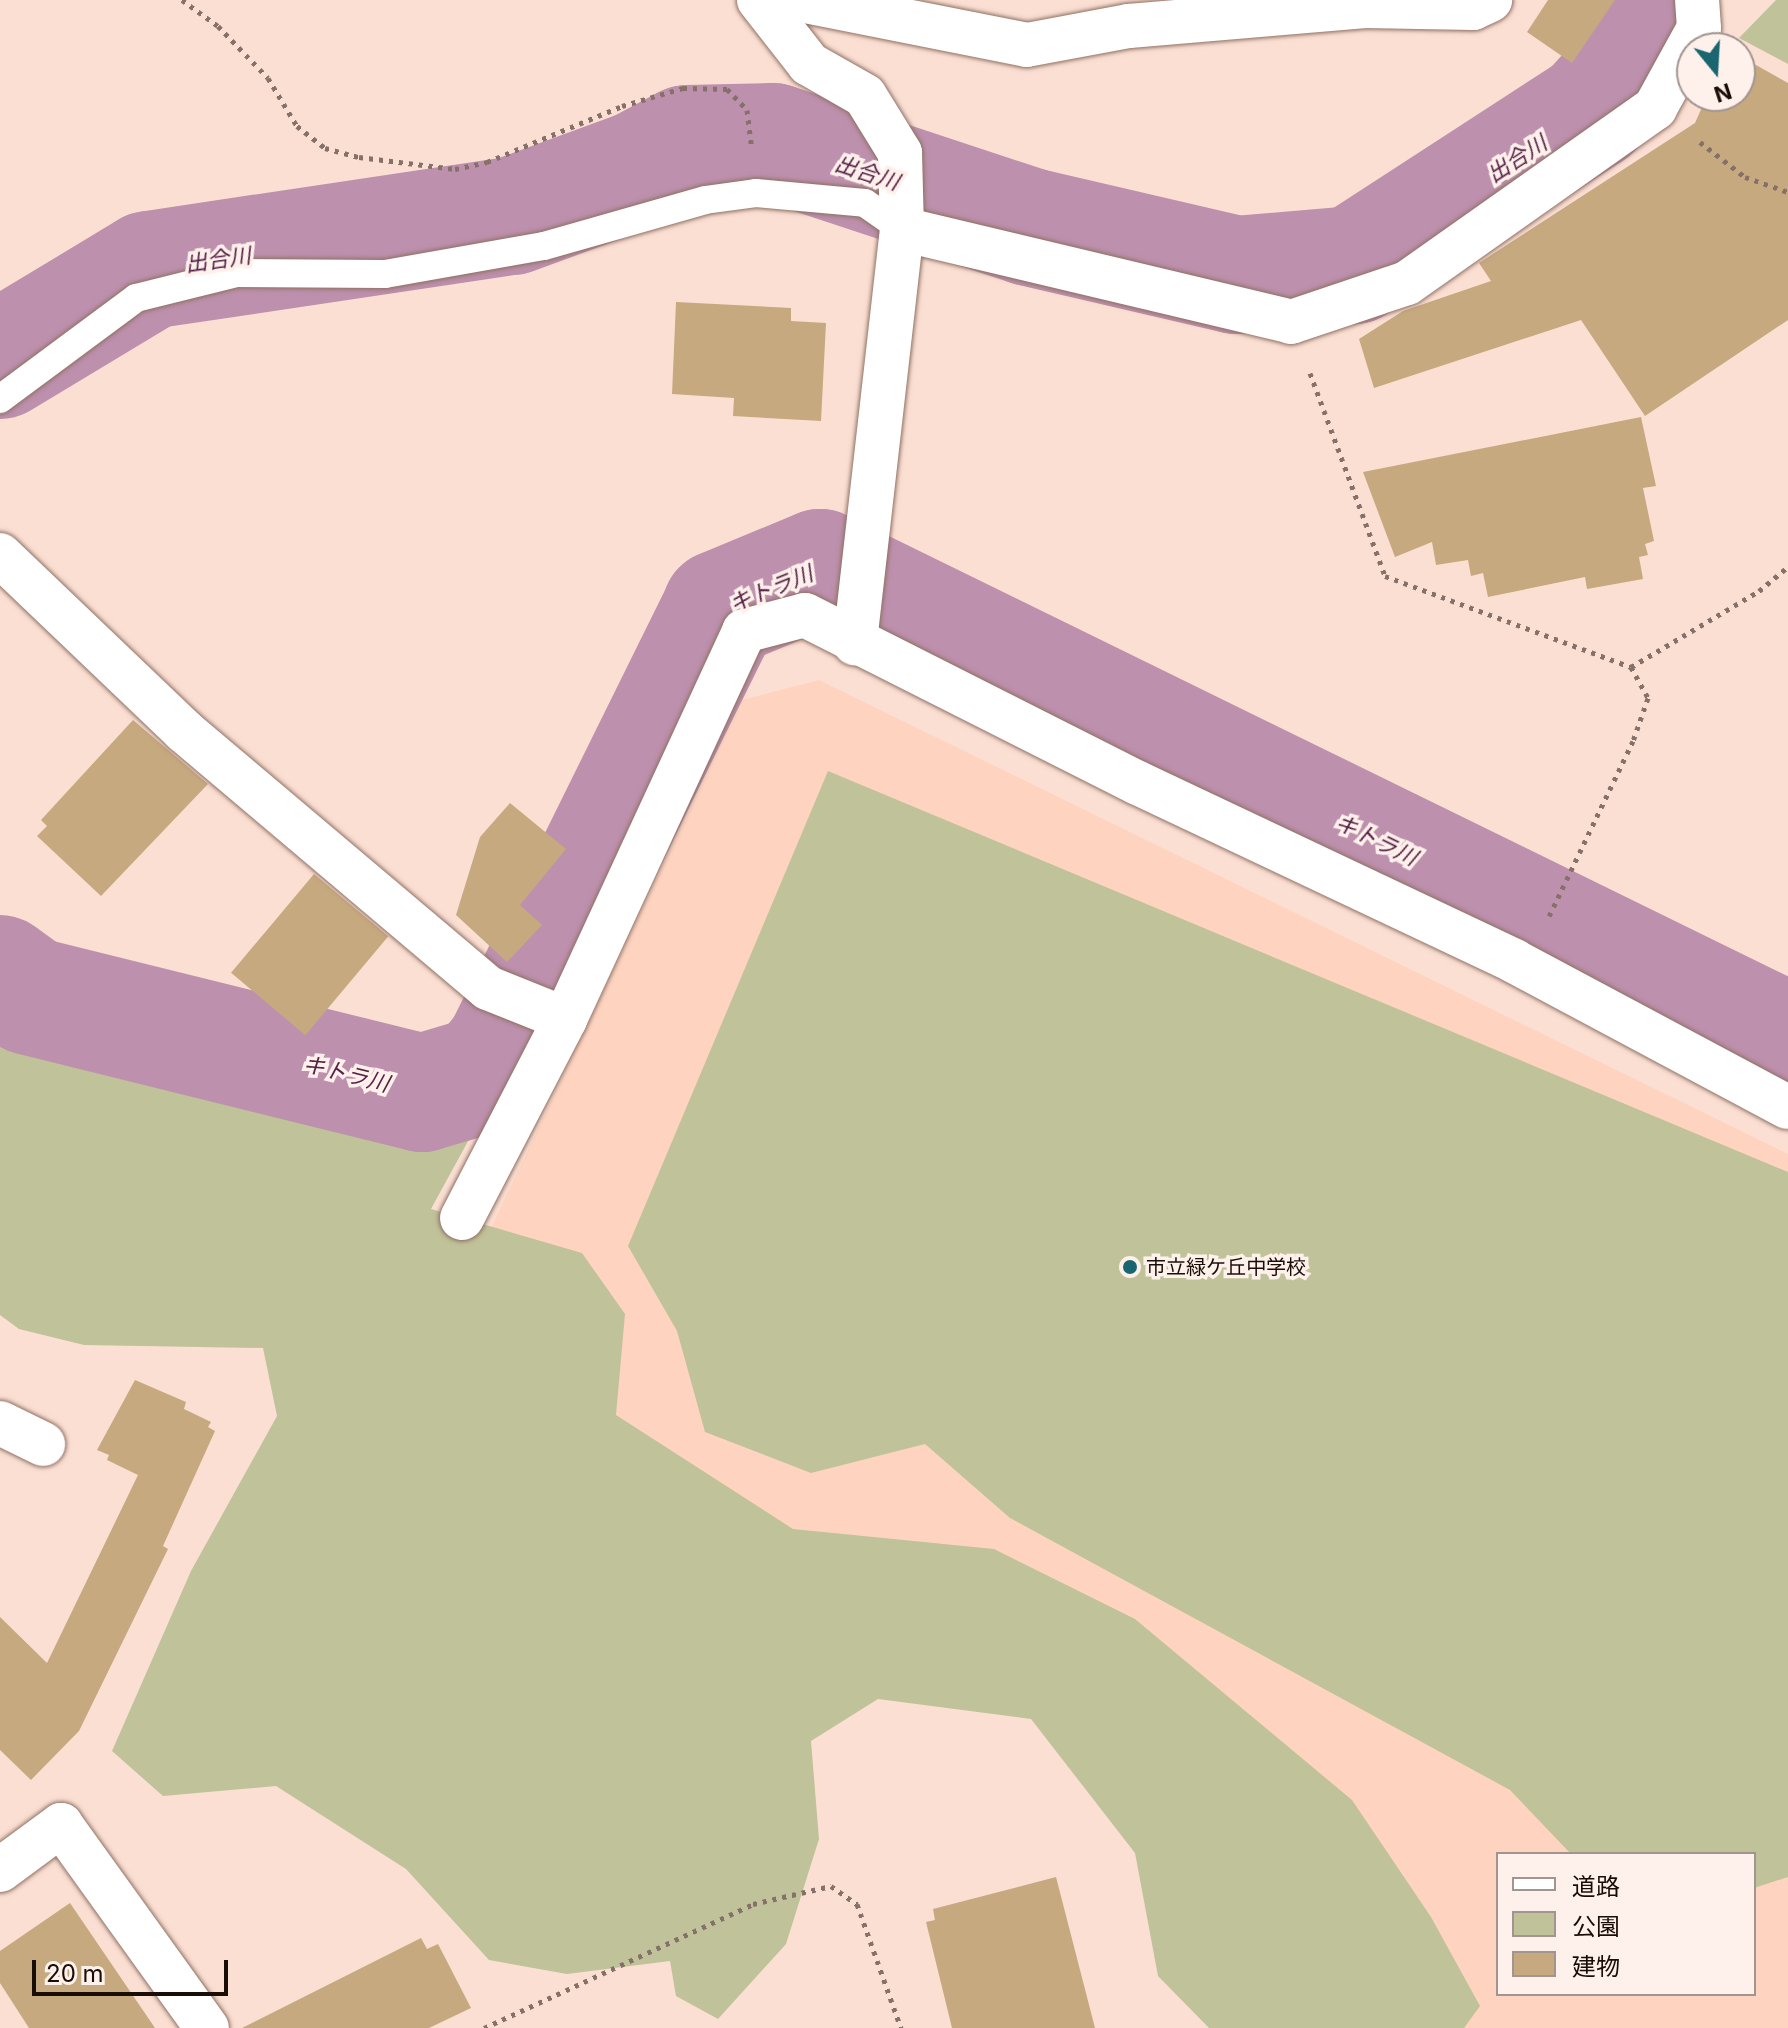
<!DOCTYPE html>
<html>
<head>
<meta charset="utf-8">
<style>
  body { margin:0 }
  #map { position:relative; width:1788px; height:2028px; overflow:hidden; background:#fbdfd3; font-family:Inter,"Noto Sans JP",sans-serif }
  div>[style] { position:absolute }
  .built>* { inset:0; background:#fed4c1 }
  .green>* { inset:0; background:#c0c29a }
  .river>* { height:118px; margin:-59px; padding:0 59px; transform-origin:59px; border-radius:59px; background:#bd90ad }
  .building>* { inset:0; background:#c6a97f; transform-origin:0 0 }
  .path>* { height:5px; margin-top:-2.5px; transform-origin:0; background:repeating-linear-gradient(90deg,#857169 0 4px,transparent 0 10px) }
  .roads { filter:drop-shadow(0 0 2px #907164) drop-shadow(0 0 2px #907164) }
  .service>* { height:28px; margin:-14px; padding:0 14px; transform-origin:14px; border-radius:14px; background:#fff }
  .minor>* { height:44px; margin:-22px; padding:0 22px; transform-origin:22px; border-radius:22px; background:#fff }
  .dots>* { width:22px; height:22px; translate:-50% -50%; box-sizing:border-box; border:4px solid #fef0ea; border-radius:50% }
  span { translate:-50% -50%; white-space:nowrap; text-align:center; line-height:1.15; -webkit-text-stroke:7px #fef0ea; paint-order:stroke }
  .poi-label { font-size:20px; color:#190d08 }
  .left { translate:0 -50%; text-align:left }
  .water-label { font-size:22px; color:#562047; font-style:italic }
  .legend { position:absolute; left:1496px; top:1852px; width:260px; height:144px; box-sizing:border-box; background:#fef0ea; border:2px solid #a29590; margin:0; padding:10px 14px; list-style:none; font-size:24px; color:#190d08 }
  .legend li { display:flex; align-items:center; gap:16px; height:40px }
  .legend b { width:40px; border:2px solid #a29590 }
  .north { position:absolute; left:1676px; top:32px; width:80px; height:80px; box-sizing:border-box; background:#fef0ea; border:2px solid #a29590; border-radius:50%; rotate:162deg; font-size:22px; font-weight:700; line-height:32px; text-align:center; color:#190d08 }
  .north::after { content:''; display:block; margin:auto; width:28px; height:36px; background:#1a6670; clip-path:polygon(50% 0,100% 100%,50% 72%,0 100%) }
  .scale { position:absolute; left:32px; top:1960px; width:196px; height:36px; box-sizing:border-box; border:4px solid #190d08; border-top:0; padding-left:10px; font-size:24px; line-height:28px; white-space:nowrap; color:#190d08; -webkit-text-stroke:6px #fef0ea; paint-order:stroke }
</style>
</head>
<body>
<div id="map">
  <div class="built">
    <i style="clip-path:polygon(evenodd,819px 680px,1788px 1154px,1788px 2028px,1389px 2028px,1352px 1818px,418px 1381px,742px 700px,819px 680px,1498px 1854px,1754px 1854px,1754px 1994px,1498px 1994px,1498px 1854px)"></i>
  </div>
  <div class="green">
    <i style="clip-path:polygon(1776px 0,1788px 0,1788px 64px,1739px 38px)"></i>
    <i style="clip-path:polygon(828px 771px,1788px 1172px,1788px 1877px,1754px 1888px,1754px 1854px,1571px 1854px,1510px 1790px,1010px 1518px,925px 1444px,811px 1473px,705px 1432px,677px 1331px,628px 1246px)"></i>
    <i style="clip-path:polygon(0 1009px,235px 1085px,472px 1134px,431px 1209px,582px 1253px,625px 1314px,616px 1415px,793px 1529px,994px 1549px,1135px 1619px,1352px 1800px,1431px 1917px,1480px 2006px,1464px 2028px,1209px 2028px,1158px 1976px,1135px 1853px,1031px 1719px,878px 1699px,811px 1741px,819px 1839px,786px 1944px,718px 2019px,676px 1996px,670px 1961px,567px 1974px,489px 1960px,406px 1869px,276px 1786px,163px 1796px,112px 1751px,191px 1571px,277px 1416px,263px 1348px,84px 1345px,19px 1329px,0 1315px)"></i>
  </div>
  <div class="river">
    <i style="left:0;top:360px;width:174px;rotate:-31.1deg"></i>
    <i style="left:149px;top:270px;width:367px;rotate:-8.5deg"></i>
    <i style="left:512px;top:216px;width:134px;rotate:-20.1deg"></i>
    <i style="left:638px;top:170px;width:55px;rotate:-28deg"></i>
    <i style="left:687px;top:144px;width:86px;rotate:-1.3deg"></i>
    <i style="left:773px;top:142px;width:271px;rotate:18.3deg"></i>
    <i style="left:1030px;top:227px;width:212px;rotate:13.1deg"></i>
    <i style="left:1236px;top:275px;width:118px;rotate:-4.8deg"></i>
    <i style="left:1354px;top:265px;width:283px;rotate:-33deg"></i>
    <i style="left:1591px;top:111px;width:74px;rotate:-47.7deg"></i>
    <i style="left:1641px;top:56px;width:57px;rotate:-78.9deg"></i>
    <i style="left:0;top:974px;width:37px;rotate:36deg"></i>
    <i style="left:30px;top:996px;width:404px;rotate:13.9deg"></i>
    <i style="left:422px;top:1093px;width:64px;rotate:-16.4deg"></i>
    <i style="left:483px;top:1075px;width:33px;rotate:-51deg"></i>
    <i style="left:504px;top:1049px;width:491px;rotate:-63.7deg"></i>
    <i style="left:721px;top:609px;width:107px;rotate:-22.5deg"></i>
    <i style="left:820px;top:568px;width:1078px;rotate:26.09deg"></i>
  </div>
  <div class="building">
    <i style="clip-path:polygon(1548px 0,1615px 0,1572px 63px,1527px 32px)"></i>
    <i style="clip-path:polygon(1740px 56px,1788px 83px,1788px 320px,1645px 416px,1581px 320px,1374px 388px,1359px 339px,1403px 311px,1491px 281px,1479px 263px,1695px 123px,1707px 96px,1740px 96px)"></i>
    <i style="clip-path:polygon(676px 302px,791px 308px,791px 321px,826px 323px,821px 421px,733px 416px,734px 398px,672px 394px)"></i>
    <i style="clip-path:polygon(1641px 417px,1656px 486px,1643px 488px,1654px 541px,1645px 544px,1648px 555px,1639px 557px,1643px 579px,1587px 589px,1585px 577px,1488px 597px,1483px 573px,1471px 576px,1468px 560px,1436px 565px,1432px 542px,1395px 557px,1363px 472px)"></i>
    <i style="clip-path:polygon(133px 720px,208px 784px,101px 896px,37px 836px,47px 826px,41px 820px)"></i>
    <i style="clip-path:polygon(510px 803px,566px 849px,520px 905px,542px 925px,507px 962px,456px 915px,480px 837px)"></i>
    <i style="left:314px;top:874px;width:97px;height:129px;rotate:40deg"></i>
    <i style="clip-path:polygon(135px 1380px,186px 1402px,184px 1409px,211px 1422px,208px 1427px,215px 1431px,163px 1546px,168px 1549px,79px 1731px,31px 1780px,0 1750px,0 1617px,47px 1663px,138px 1475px,107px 1460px,109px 1455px,97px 1450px)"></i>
    <i style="clip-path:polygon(1056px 1877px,1095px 2028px,952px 2028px,926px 1922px,935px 1920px,933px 1909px)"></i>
    <i style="clip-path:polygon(70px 1903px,155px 2028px,29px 2028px,0 1983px,0 1951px)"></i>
    <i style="clip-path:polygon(421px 1938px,427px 1949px,438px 1944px,471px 2008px,429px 2028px,242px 2028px)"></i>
  </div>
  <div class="path">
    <i style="left:182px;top:0;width:44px;rotate:35.8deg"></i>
    <i style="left:218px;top:26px;width:72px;rotate:46.1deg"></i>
    <i style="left:268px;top:78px;width:56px;rotate:58.9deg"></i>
    <i style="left:297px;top:126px;width:36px;rotate:38deg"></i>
    <i style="left:325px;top:148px;width:35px;rotate:15deg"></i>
    <i style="left:359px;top:157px;width:97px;rotate:7.1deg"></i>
    <i style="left:455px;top:169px;width:33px;rotate:-12deg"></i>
    <i style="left:487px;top:162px;width:146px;rotate:-22.5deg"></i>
    <i style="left:622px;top:106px;width:64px;rotate:-16.4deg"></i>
    <i style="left:683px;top:88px;width:44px;rotate:1.3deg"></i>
    <i style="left:727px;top:89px;width:29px;rotate:46deg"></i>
    <i style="left:747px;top:110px;width:34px;rotate:83deg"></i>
    <i style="left:1700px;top:142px;width:57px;rotate:37.9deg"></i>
    <i style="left:1745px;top:177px;width:46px;rotate:19.2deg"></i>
    <i style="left:1310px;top:373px;width:216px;rotate:69.7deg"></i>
    <i style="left:1385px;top:576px;width:262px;rotate:20.3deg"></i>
    <i style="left:1631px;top:667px;width:35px;rotate:61deg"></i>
    <i style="left:1648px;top:698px;width:46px;rotate:109.2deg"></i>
    <i style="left:1633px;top:741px;width:194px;rotate:115.6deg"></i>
    <i style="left:1631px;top:667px;width:149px;rotate:-30.7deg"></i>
    <i style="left:1759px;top:591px;width:38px;rotate:-40deg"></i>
    <i style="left:484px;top:2028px;width:296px;rotate:-24.7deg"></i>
    <i style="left:753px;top:1904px;width:80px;rotate:-13deg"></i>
    <i style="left:831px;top:1886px;width:32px;rotate:35deg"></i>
    <i style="left:857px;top:1904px;width:132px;rotate:70.5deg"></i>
  </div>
  <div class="roads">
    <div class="service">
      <i style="left:0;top:399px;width:169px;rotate:-36.6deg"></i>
      <i style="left:136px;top:298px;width:103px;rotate:-14deg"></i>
      <i style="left:236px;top:273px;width:149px;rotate:0.4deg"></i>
      <i style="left:385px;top:274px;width:161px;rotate:-10deg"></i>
      <i style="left:544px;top:246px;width:167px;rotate:-15.9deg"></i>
      <i style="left:705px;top:200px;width:51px;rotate:-7.8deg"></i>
      <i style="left:756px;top:193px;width:109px;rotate:5.2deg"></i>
      <i style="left:865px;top:203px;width:45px;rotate:35.1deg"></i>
    </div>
    <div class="minor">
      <i style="left:759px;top:0;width:81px;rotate:52deg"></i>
      <i style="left:809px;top:64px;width:64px;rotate:29.7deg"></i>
      <i style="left:865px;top:96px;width:67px;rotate:58.4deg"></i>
      <i style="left:900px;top:153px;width:76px;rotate:88.5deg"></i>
      <i style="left:902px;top:229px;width:417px;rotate:96.5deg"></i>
      <i style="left:800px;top:0;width:231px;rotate:11.2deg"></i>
      <i style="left:1027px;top:45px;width:104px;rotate:-10.6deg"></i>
      <i style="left:1129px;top:26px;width:237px;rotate:-4.8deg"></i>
      <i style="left:1365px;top:6px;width:108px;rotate:1.1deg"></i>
      <i style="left:1473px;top:8px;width:19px;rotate:-25deg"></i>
      <i style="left:902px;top:229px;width:400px;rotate:13.4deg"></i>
      <i style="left:1291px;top:322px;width:122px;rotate:-18.6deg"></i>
      <i style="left:1407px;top:283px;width:304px;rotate:-35.2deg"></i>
      <i style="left:1655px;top:108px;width:91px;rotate:-61.2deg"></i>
      <i style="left:1699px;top:28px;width:28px;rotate:-94deg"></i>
      <i style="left:0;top:555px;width:255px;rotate:43.7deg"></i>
      <i style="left:184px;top:731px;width:398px;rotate:40.2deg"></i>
      <i style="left:488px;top:988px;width:83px;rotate:21.9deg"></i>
      <i style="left:462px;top:1218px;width:224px;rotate:-62.6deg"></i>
      <i style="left:565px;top:1019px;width:427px;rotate:-65.2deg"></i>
      <i style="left:744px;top:631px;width:63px;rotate:-14.7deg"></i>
      <i style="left:805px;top:615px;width:373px;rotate:26.8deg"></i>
      <i style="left:1138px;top:783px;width:416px;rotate:25.3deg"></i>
      <i style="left:1514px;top:961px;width:310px;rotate:28.1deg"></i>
      <i style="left:0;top:1423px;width:48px;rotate:26deg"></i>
      <i style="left:0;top:1870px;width:76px;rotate:-36.4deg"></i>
      <i style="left:61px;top:1825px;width:250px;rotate:54.3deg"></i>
    </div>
  </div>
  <div class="dots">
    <i style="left:1130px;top:1267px;background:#1a6670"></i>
  </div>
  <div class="poi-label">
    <span class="left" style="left:1146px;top:1267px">市立緑ケ丘中学校</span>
  </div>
  <div class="water-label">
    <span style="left:1517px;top:159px;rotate:-33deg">出合川</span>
    <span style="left:867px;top:173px;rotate:18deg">出合川</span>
    <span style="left:218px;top:260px;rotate:-8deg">出合川</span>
    <span style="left:771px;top:589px;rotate:-22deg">キトラ川</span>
    <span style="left:1376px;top:840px;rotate:26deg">キトラ川</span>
    <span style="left:346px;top:1074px;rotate:14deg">キトラ川</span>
  </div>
  <ul class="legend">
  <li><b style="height:10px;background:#fff"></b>道路</li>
  <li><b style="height:22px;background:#c0c29a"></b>公園</li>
  <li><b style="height:22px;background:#c6a97f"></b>建物</li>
  </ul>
  <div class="north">N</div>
  <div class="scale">20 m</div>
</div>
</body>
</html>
